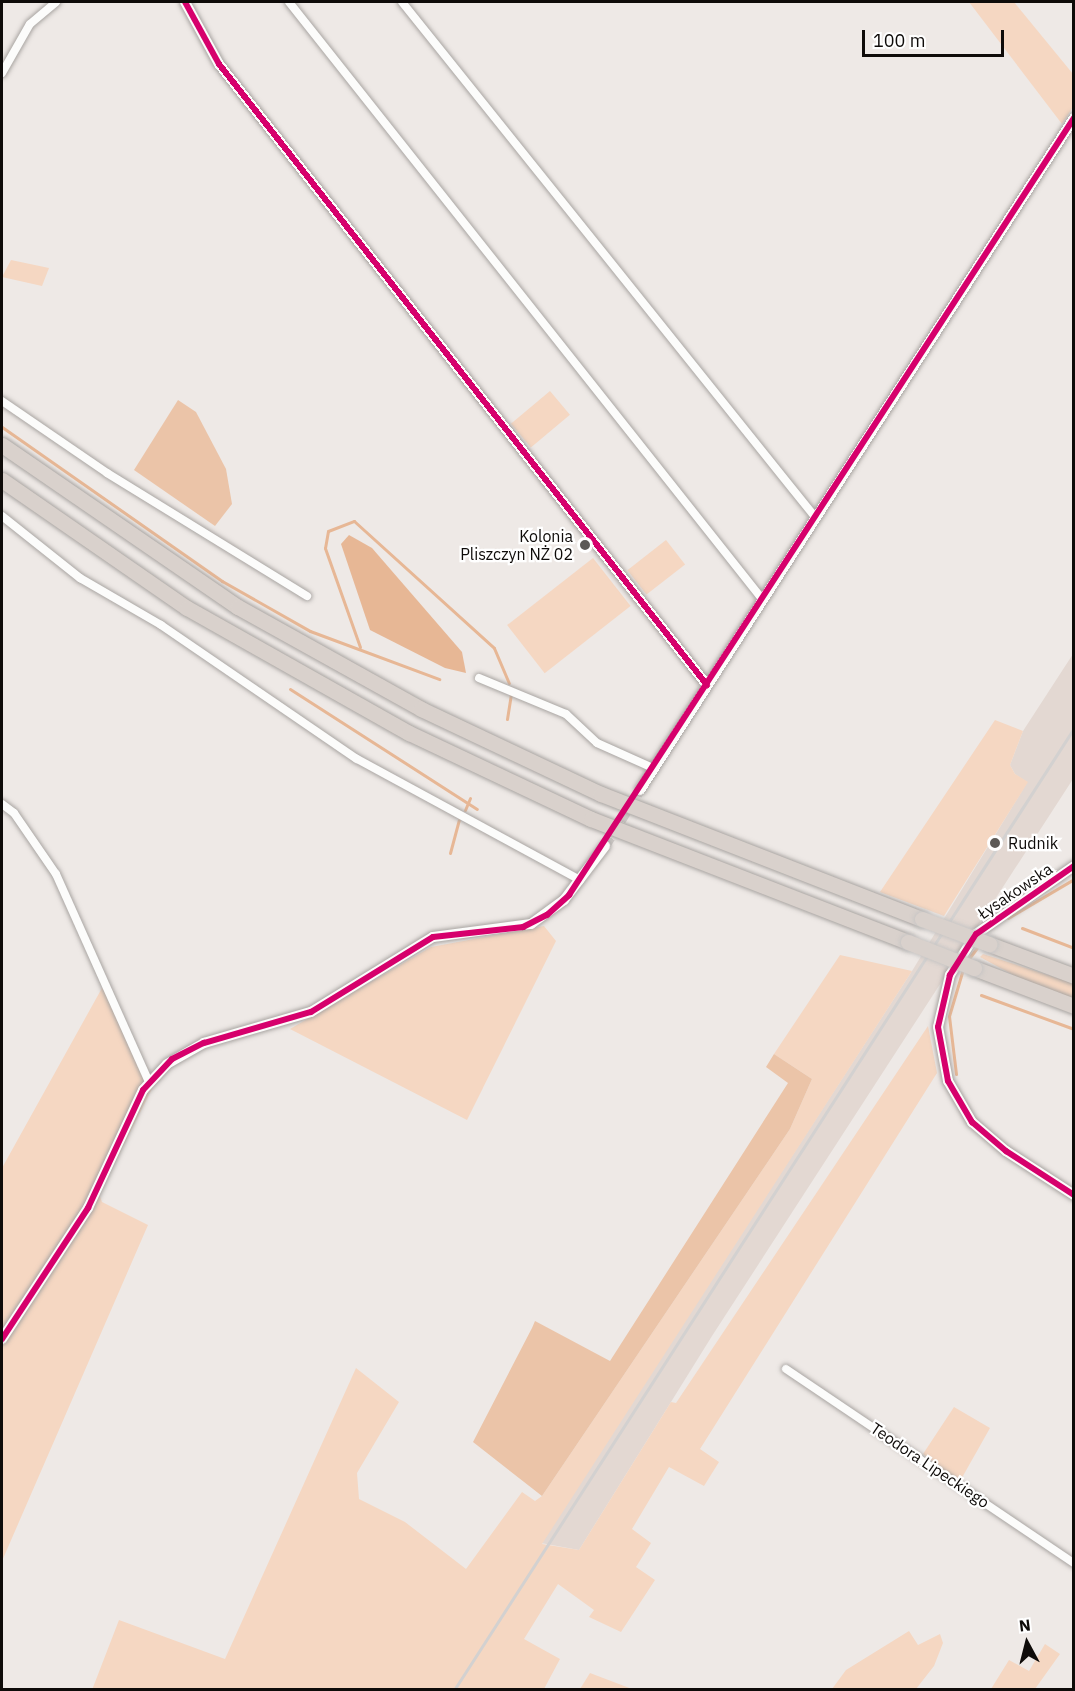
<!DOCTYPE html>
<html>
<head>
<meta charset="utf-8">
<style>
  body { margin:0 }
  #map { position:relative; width:1075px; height:1691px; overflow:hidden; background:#eee9e6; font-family:"IBM Plex Sans",sans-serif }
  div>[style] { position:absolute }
  .built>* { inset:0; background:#e3d8d2 }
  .green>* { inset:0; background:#f5d7c2; transform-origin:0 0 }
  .forest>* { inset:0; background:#ebc4a8 }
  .water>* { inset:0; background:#e7b795 }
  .stream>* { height:3px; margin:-1.5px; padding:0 1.5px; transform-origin:1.5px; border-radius:1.5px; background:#e7b795 }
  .tertiary-tunnel>* { height:10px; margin-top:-5px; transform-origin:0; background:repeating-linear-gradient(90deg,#ccc8c5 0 10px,transparent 0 15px) }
  .roads { filter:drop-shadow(0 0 2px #a9a5a2) drop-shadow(0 0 2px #a9a5a2) }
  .minor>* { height:8px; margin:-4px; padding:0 4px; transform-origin:4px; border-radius:4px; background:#fcfcfb }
  .tertiary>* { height:10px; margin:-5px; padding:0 5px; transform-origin:5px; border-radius:5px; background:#fcfcfb }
  .motorway>* { height:15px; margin:-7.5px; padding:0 7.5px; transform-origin:7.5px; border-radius:7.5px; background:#d9d1cc }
  .rail>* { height:3px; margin:-1.5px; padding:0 1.5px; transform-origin:1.5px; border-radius:1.5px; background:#d3d1d0 }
  .bridges { filter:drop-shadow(0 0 2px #c8c6c5) drop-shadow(0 0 2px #c8c6c5) }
  .motorway-bridge>* { height:15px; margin:-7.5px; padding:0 7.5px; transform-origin:7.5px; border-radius:7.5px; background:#d9d1cc }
  .cycleway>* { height:6px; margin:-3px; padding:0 3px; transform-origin:3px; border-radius:3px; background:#d6006c }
  .dots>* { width:16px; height:16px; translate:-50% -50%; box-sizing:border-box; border:3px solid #fff; border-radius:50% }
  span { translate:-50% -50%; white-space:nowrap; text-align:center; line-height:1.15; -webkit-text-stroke:4.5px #fff; paint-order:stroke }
  .poi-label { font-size:16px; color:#0e0b09 }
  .right { translate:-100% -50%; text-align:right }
  .left { translate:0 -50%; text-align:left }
  .street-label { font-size:16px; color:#0e0b09 }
  .frame { position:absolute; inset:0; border:3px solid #0e0b09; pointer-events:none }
  .north { position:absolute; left:997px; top:1613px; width:60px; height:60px; -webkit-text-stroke:4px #fff; paint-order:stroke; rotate:353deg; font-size:16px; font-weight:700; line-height:24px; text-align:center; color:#0e0b09 }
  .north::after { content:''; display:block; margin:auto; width:21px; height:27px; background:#0e0b09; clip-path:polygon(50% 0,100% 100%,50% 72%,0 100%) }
  .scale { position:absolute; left:862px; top:30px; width:142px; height:27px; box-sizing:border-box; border:3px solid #0e0b09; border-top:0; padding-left:8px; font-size:18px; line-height:21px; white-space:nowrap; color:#0e0b09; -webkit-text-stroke:4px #fff; paint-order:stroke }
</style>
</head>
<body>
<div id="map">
  <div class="built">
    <i style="clip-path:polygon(1073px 654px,1073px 779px,712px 1336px,579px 1550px,541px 1543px,912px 971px,1025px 786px,1027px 782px,1015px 774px,1010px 765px,1023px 731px)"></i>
  </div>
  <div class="green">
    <i style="clip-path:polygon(969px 2px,1014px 2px,1073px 74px,1073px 107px,1062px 124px)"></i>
    <i style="clip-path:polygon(11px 260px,49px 268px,42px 286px,2px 277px)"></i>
    <i style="left:550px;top:391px;width:31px;height:51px;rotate:50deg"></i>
    <i style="left:666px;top:540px;width:31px;height:49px;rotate:52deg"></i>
    <i style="left:593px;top:558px;width:61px;height:109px;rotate:52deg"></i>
    <i style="clip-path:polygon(995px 720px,1023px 731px,1010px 765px,1015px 774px,1028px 782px,944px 916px,880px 892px)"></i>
    <i style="clip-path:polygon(544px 926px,556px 941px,467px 1120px,290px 1029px,431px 947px)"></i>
    <i style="clip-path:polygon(983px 954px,1073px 983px,1073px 999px,1015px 976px,980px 957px)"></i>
    <i style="clip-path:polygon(840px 955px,912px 971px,542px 1544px,579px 1550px,671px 1402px,676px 1403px,928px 1026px,937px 1073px,700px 1449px,719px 1462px,704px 1486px,669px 1467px,632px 1529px,651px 1543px,636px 1567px,655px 1580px,621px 1632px,589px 1617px,594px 1610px,558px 1584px,524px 1639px,560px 1659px,544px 1689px,92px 1690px,119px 1620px,225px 1659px,356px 1368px,399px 1402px,357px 1473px,359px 1499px,405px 1522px,466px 1569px,522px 1492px,535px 1501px,542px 1496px,790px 1129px,812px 1079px,774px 1054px)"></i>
    <i style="clip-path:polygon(107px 979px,153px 1087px,99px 1194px,102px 1202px,148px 1225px,2px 1561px,2px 1168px)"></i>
    <i style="clip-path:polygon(954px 1407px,990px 1428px,959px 1483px,923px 1454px)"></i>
    <i style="clip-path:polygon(909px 1631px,918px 1645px,940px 1634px,943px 1643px,934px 1666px,916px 1689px,832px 1689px,846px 1670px)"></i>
    <i style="clip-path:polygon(1045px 1644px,1060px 1654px,1035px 1689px,991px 1689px,1009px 1660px,1029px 1671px)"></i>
    <i style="clip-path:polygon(590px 1673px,632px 1689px,580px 1689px)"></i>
  </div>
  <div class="forest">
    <i style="clip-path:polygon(178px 400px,196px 412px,226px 469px,232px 504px,215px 526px,134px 470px)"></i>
    <i style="clip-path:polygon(774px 1054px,812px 1079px,790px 1129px,542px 1496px,473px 1442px,532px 1328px,535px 1321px,610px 1361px,788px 1083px,766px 1067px)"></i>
  </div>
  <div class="water">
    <i style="clip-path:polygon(349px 535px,372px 548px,462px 652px,466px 673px,445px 668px,370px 630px,341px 544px)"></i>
  </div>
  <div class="stream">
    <i style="left:2px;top:427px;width:269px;rotate:35deg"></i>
    <i style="left:222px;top:581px;width:101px;rotate:29.6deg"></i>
    <i style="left:310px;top:631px;width:138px;rotate:20.4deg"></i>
    <i style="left:360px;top:647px;width:105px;rotate:-109.5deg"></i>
    <i style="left:325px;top:548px;width:17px;rotate:-80deg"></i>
    <i style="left:328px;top:531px;width:28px;rotate:-21deg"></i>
    <i style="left:354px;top:521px;width:189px;rotate:42.2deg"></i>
    <i style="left:494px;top:648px;width:38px;rotate:67deg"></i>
    <i style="left:290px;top:689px;width:222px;rotate:32.7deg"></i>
    <i style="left:507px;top:719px;width:24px;rotate:-81deg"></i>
    <i style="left:465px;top:810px;width:13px;rotate:-67deg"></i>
    <i style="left:450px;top:853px;width:34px;rotate:-75deg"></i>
    <i style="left:1008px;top:918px;width:77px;rotate:-30.6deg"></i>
    <i style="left:1022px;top:928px;width:56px;rotate:21deg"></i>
    <i style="left:967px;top:961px;width:20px;rotate:-53deg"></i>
    <i style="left:981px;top:995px;width:99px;rotate:20.1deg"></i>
    <i style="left:956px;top:1074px;width:58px;rotate:-96.9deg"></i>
    <i style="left:949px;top:1016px;width:49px;rotate:-73.4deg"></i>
  </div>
  <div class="tertiary-tunnel">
    <i style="left:605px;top:846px;width:66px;rotate:-58deg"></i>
  </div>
  <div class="roads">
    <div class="minor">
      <i style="left:289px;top:2px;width:763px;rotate:51.6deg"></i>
      <i style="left:402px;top:2px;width:660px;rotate:51.27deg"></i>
      <i style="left:2px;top:73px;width:56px;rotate:-60.3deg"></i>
      <i style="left:30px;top:24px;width:34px;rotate:-40deg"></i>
      <i style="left:2px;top:401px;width:127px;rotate:34.4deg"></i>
      <i style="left:107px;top:473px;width:235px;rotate:31.6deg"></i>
      <i style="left:2px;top:516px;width:100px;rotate:38.5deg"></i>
      <i style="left:80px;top:578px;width:94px;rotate:30.1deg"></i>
      <i style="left:161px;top:625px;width:237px;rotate:34.4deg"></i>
      <i style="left:357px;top:759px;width:254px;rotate:28.5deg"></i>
      <i style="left:479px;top:678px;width:94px;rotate:22.5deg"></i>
      <i style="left:566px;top:714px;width:42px;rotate:43.1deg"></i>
      <i style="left:597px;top:743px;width:61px;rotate:24.1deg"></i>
      <i style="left:2px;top:804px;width:15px;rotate:37deg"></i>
      <i style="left:14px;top:813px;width:74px;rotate:55.5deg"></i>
      <i style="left:56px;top:874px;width:228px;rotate:65.9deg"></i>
      <i style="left:786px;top:1369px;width:347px;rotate:34deg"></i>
    </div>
    <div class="tertiary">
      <i style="left:185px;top:2px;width:71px;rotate:61.3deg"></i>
      <i style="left:219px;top:64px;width:790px;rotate:51.84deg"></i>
      <i style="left:640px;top:790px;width:800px;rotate:-57.14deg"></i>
      <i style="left:1074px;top:866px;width:119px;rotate:145.2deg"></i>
      <i style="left:976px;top:934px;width:49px;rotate:122.4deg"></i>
      <i style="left:950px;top:975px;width:53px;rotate:103deg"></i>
      <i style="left:938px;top:1027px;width:55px;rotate:79.5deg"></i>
      <i style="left:948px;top:1081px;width:48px;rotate:59.7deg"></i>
      <i style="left:972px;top:1122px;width:45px;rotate:40.5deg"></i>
      <i style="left:1006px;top:1151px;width:81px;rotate:32.9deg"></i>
      <i style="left:2px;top:1339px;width:157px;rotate:-56.7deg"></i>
      <i style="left:88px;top:1208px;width:130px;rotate:-65deg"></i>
      <i style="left:143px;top:1090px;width:35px;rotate:-47deg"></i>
      <i style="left:167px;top:1064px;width:43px;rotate:-29.6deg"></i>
      <i style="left:204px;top:1043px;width:111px;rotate:-16.2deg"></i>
      <i style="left:311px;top:1012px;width:143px;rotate:-31.6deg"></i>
      <i style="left:433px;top:937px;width:99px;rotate:-7.6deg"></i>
      <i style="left:531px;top:924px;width:41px;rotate:-36deg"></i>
      <i style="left:564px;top:900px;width:68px;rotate:-52.8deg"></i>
    </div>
    <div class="motorway">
      <i style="left:2px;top:445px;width:286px;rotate:34.5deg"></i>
      <i style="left:238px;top:607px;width:210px;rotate:29.1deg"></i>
      <i style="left:421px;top:709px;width:199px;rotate:25.3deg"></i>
      <i style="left:601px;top:794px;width:344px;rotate:21.3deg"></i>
      <i style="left:2px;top:480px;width:225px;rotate:34.7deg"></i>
      <i style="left:187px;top:608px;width:255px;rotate:29.4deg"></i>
      <i style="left:409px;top:733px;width:201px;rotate:25.3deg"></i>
      <i style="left:591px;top:819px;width:340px;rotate:21.2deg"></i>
      <i style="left:989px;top:944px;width:91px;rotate:20.6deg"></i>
      <i style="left:974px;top:968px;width:107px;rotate:20.8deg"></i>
    </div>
  </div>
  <div class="rail">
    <i style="left:454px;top:1690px;width:1144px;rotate:-57.2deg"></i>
  </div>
  <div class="bridges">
    <div class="motorway-bridge">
      <i style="left:922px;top:919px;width:72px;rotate:20.5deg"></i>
      <i style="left:908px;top:942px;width:71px;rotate:21.5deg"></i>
    </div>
  </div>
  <div class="cycleway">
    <i style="left:185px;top:2px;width:71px;rotate:61.3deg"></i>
    <i style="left:219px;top:64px;width:790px;rotate:51.84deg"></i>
    <i style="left:1074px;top:866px;width:119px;rotate:145.2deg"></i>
    <i style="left:976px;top:934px;width:49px;rotate:122.4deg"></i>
    <i style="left:950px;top:975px;width:53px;rotate:103deg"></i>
    <i style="left:938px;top:1027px;width:55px;rotate:79.5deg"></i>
    <i style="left:948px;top:1081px;width:48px;rotate:59.7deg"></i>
    <i style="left:972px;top:1122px;width:45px;rotate:40.5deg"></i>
    <i style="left:1006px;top:1151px;width:81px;rotate:32.9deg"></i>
    <i style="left:2px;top:1339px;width:157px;rotate:-56.7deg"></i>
    <i style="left:88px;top:1208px;width:130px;rotate:-65deg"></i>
    <i style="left:143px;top:1090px;width:42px;rotate:-46.9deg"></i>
    <i style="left:172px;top:1059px;width:36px;rotate:-27deg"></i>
    <i style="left:204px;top:1043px;width:111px;rotate:-16.2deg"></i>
    <i style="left:311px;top:1012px;width:143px;rotate:-31.6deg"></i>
    <i style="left:433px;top:937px;width:91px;rotate:-6.3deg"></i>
    <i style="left:523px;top:927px;width:27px;rotate:-27deg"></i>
    <i style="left:547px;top:915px;width:30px;rotate:-42deg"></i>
    <i style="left:569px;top:895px;width:927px;rotate:-56.98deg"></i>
  </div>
  <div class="dots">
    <i style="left:585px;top:545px;background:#5c5956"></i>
    <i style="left:995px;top:843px;background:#5c5956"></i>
  </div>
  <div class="poi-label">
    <span class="right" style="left:573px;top:545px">Kolonia<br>Pliszczyn NŻ 02</span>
    <span class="left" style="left:1008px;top:843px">Rudnik</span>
  </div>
  <div class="street-label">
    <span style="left:1015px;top:891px;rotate:-34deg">Łysakowska</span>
    <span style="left:930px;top:1465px;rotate:34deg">Teodora Lipeckiego</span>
  </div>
  <div class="frame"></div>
  <div class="north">N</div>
  <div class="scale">100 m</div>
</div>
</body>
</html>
